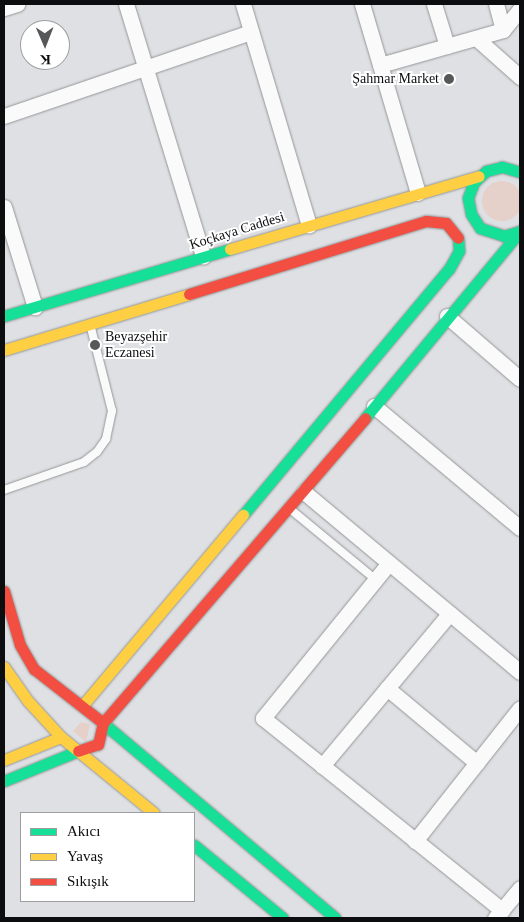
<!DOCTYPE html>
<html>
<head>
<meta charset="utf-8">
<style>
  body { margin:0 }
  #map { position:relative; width:524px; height:922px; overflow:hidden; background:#dee0e3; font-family:Georgia,serif }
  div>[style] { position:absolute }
  .green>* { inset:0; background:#e5d1c9 }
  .round { border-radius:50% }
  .roads { filter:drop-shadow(0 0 1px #959698) drop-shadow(0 0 1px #959698) }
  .lane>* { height:8px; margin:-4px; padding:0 4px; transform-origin:4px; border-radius:4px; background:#fafafb }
  .street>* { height:15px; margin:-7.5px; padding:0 7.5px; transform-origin:7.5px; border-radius:7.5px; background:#fafafb }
  .fast>* { height:11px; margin:-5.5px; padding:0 5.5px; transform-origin:5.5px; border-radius:5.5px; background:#16e098 }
  .slow>* { height:11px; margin:-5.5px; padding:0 5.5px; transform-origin:5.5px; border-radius:5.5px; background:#ffcf43 }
  .jam>* { height:11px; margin:-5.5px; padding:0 5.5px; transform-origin:5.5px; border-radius:5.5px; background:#f24e42 }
  .dots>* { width:14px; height:14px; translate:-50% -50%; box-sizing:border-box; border:2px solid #fff; border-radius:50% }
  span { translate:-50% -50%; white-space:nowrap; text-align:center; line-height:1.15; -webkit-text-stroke:4px #fff; paint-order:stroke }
  .poi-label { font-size:14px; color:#0c0d0f }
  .right { translate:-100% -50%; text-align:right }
  .left { translate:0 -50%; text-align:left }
  .street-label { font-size:14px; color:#0c0d0f }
  .frame { position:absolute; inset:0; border:5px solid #0c0d0f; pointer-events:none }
  .legend { position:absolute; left:20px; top:812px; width:175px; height:90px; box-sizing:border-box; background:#fff; border:1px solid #9e9e9f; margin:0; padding:6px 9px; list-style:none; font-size:15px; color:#0c0d0f }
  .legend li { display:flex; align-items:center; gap:10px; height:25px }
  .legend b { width:25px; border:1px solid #9e9e9f }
  .north { position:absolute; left:20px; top:20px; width:50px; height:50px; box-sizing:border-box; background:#fff; border:1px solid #9e9e9f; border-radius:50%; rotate:179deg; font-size:14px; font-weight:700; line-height:20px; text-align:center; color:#0c0d0f }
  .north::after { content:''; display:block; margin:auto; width:18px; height:22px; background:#565759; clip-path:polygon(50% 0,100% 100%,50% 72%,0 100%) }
</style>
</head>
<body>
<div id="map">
  <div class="green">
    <i class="round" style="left:482px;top:181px;width:40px;height:40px"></i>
    <i style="clip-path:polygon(81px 722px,90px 724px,86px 742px,73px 731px)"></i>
  </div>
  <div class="roads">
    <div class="lane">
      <i style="left:4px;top:490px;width:85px;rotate:-19.3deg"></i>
      <i style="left:84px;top:462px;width:16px;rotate:-38deg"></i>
      <i style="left:97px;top:452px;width:16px;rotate:-55deg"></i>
      <i style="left:106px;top:439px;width:29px;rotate:-78deg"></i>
      <i style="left:112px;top:411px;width:90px;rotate:-104.2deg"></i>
      <i style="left:290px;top:509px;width:110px;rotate:39.5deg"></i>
    </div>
    <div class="street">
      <i style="left:126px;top:4px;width:264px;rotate:73deg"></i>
      <i style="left:243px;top:4px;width:231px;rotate:73.4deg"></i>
      <i style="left:362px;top:4px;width:197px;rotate:73.5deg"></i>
      <i style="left:434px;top:4px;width:44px;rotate:72.8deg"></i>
      <i style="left:4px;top:8px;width:14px;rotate:-17deg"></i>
      <i style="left:503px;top:30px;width:27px;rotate:-51deg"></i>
      <i style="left:476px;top:38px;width:59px;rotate:41.6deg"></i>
      <i style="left:380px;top:65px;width:128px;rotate:-15.9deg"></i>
      <i style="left:503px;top:30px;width:27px;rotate:-105deg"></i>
      <i style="left:4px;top:116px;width:261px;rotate:-18.8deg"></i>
      <i style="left:4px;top:207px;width:105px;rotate:72.8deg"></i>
      <i style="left:447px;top:316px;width:96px;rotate:40.8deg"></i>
      <i style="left:374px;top:406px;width:190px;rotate:39.9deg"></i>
      <i style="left:304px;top:492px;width:281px;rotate:39.8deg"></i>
      <i style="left:389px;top:563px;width:200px;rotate:129.1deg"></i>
      <i style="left:263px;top:718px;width:307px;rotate:38.8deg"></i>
      <i style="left:387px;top:688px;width:117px;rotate:39.8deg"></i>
      <i style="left:322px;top:766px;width:199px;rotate:-50.1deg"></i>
      <i style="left:415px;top:841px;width:169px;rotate:-51.7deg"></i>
      <i style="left:495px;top:918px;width:39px;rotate:-50deg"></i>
    </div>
    <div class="fast">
      <i style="left:520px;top:172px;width:19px;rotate:-164deg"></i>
      <i style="left:502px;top:167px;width:16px;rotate:166deg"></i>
      <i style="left:486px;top:171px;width:16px;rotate:137deg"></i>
      <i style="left:474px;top:182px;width:17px;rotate:111deg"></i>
      <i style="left:468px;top:198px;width:16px;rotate:79deg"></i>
      <i style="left:471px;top:214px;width:17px;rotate:57deg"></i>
      <i style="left:480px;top:228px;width:25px;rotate:18deg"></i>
      <i style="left:504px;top:236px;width:17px;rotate:-17deg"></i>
      <i style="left:4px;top:316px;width:236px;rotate:-16.5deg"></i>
      <i style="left:365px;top:418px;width:243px;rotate:-50.3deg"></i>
      <i style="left:243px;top:515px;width:321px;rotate:-50.1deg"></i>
      <i style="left:449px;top:269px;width:21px;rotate:-61deg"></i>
      <i style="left:459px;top:251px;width:13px;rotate:-94deg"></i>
      <i style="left:103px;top:723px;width:303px;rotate:40deg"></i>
      <i style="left:4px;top:781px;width:80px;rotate:-22.1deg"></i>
      <i style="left:194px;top:845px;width:115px;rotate:39.4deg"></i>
    </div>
    <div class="slow">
      <i style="left:230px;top:249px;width:259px;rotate:-16.3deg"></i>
      <i style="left:4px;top:350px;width:193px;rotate:-16.8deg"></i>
      <i style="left:4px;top:667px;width:42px;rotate:54.8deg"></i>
      <i style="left:28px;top:701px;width:49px;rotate:47.5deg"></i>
      <i style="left:61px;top:737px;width:120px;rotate:39.3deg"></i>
      <i style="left:82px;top:706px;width:250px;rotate:-49.9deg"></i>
      <i style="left:4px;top:760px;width:61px;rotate:-22deg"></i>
    </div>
    <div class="jam">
      <i style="left:189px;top:294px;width:248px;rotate:-17.1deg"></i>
      <i style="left:426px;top:221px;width:20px;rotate:6deg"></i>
      <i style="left:446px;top:223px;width:19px;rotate:51deg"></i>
      <i style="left:4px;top:591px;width:56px;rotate:73.5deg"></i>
      <i style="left:20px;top:645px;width:28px;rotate:60deg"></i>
      <i style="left:34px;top:669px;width:88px;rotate:38deg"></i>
      <i style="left:103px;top:723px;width:22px;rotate:103deg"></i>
      <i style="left:98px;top:744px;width:21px;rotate:161deg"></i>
      <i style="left:103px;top:723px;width:402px;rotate:-49.3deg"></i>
    </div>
  </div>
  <div class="dots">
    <i style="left:449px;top:79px;background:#565759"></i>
    <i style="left:95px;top:345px;background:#565759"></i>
  </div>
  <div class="poi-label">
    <span class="right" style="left:439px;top:79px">Şahmar Market</span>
    <span class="left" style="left:105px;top:345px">Beyazşehir<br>Eczanesi</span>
  </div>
  <div class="street-label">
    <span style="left:237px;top:231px;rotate:-17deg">Koçkaya Caddesi</span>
  </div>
  <div class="frame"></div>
  <ul class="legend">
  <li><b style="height:6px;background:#16e098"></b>Akıcı</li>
  <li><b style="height:6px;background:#ffcf43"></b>Yavaş</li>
  <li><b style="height:6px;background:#f24e42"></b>Sıkışık</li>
  </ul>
  <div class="north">K</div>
</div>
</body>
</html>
